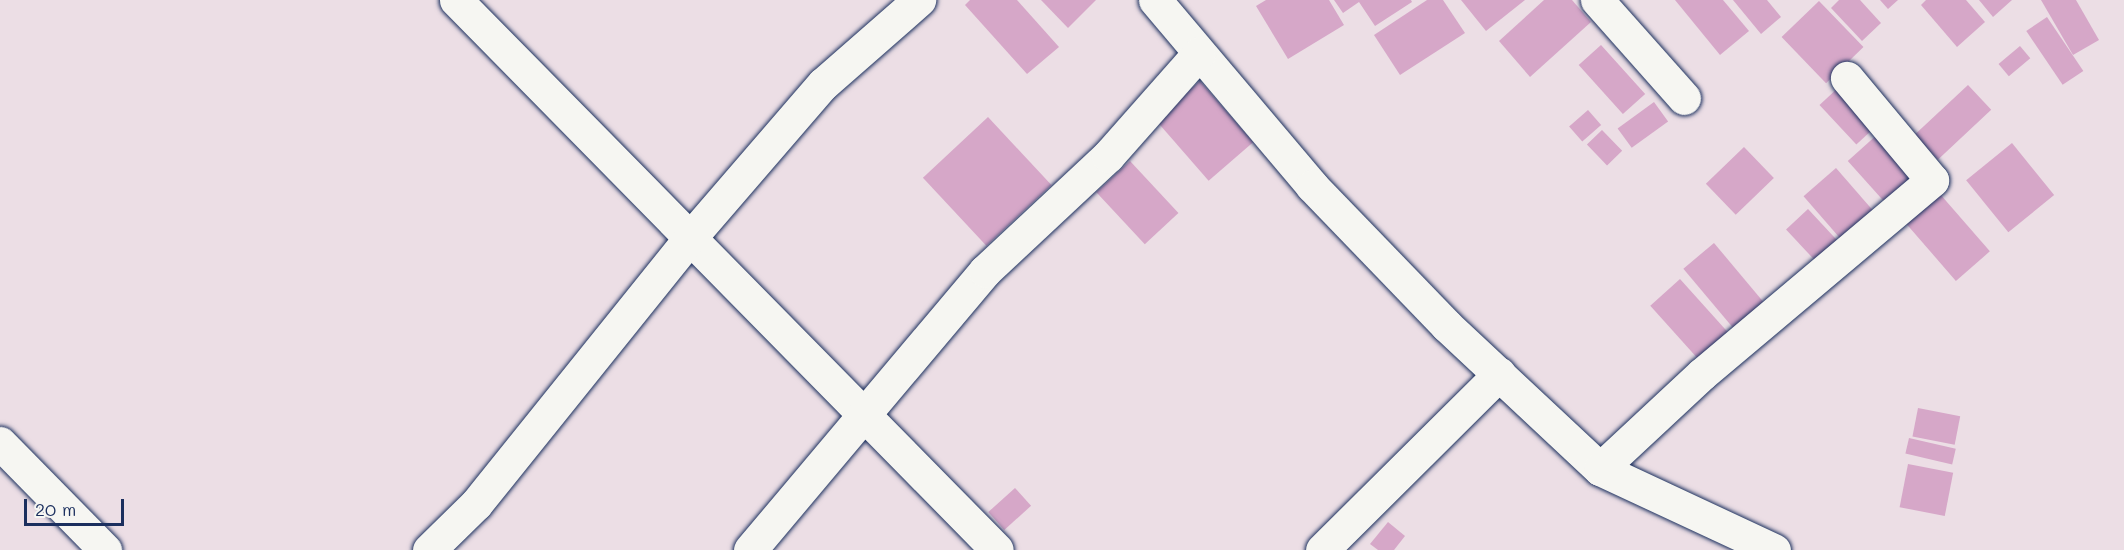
<!DOCTYPE html>
<html>
<head>
<meta charset="utf-8">
<style>
  body { margin:0 }
  #map { position:relative; width:2124px; height:550px; overflow:hidden; background:#ecdee5; font-family:Mali,sans-serif }
  div>[style] { position:absolute }
  .building>* { inset:0; background:#d6a7c8; transform-origin:0 0 }
  .roads { filter:drop-shadow(0 0 2px #1b2f5e) drop-shadow(0 0 2px #1b2f5e) }
  .minor>* { height:33px; margin:-16.5px; padding:0 16.5px; transform-origin:16.5px; border-radius:16.5px; background:#f6f6f2 }
  span { translate:-50% -50%; white-space:nowrap; text-align:center; line-height:1.15; -webkit-text-stroke:5px #f6f6f2; paint-order:stroke }
  .scale { position:absolute; left:24px; top:499px; width:100px; height:27px; box-sizing:border-box; border:3px solid #1b2f5e; border-top:0; padding-left:8px; font-size:18px; line-height:21px; white-space:nowrap; color:#1b2f5e; -webkit-text-stroke:4px #f6f6f2; paint-order:stroke }
</style>
</head>
<body>
<div id="map">
  <div class="building">
    <i style="clip-path:polygon(970px 0,1017px 0,1059px 47px,1027px 74px,965px 5px)"></i>
    <i style="clip-path:polygon(1041px 0,1096px 0,1068px 28px)"></i>
    <i style="clip-path:polygon(1266px 0,1329px 0,1344px 25px,1288px 59px,1256px 6px)"></i>
    <i style="clip-path:polygon(1334px 0,1411px 0,1412px 2px,1375px 26px,1359px 2px,1343px 13px)"></i>
    <i style="clip-path:polygon(1427px 0,1443px 0,1465px 33px,1400px 75px,1374px 35px)"></i>
    <i style="clip-path:polygon(1461px 0,1525px 0,1486px 31px)"></i>
    <i style="clip-path:polygon(1544px 0,1572px 0,1591px 22px,1530px 77px,1499px 41px)"></i>
    <i style="clip-path:polygon(1675px 0,1723px 0,1749px 31px,1720px 55px)"></i>
    <i style="clip-path:polygon(1733px 0,1767px 0,1781px 17px,1761px 34px)"></i>
    <i style="clip-path:polygon(1839px 0,1860px 0,1881px 23px,1862px 41px,1831px 8px)"></i>
    <i style="clip-path:polygon(1880px 0,1898px 0,1888px 9px)"></i>
    <i style="clip-path:polygon(1926px 0,1966px 0,1985px 22px,1957px 47px,1921px 5px)"></i>
    <i style="clip-path:polygon(1979px 0,2012px 0,1993px 17px)"></i>
    <i style="clip-path:polygon(2041px 0,2076px 0,2099px 40px,2073px 55px)"></i>
    <i style="left:1819px;top:1px;width:64px;height:52px;rotate:46deg"></i>
    <i style="left:2047px;top:17px;width:65px;height:25px;rotate:56deg"></i>
    <i style="left:1601px;top:45px;width:66px;height:30px;rotate:48deg"></i>
    <i style="left:2020px;top:46px;width:16px;height:28px;rotate:50deg"></i>
    <i style="left:1200px;top:81px;width:81px;height:59px;rotate:49deg"></i>
    <i style="left:1968px;top:85px;width:34px;height:73px;rotate:47deg"></i>
    <i style="left:1840px;top:86px;width:54px;height:28px;rotate:47deg"></i>
    <i style="left:1654px;top:102px;width:24px;height:45px;rotate:54deg"></i>
    <i style="left:1588px;top:110px;width:20px;height:25px;rotate:49deg"></i>
    <i style="left:988px;top:117px;width:93px;height:89px;rotate:47deg"></i>
    <i style="left:1602px;top:130px;width:29px;height:21px;rotate:46deg"></i>
    <i style="left:1879px;top:133px;width:57px;height:42px;rotate:48deg"></i>
    <i style="left:2012px;top:143px;width:67px;height:59px;rotate:51deg"></i>
    <i style="left:1744px;top:147px;width:43px;height:53px;rotate:46deg"></i>
    <i style="left:1130px;top:161px;width:71px;height:46px;rotate:47deg"></i>
    <i style="left:1836px;top:168px;width:57px;height:43px;rotate:49deg"></i>
    <i style="left:1940px;top:194px;width:76px;height:45px;rotate:49deg"></i>
    <i style="left:1808px;top:209px;width:45px;height:30px;rotate:47deg"></i>
    <i style="left:1714px;top:243px;width:88px;height:40px;rotate:50deg"></i>
    <i style="left:1680px;top:279px;width:84px;height:40px;rotate:48deg"></i>
    <i style="left:1918px;top:408px;width:43px;height:29px;rotate:11deg"></i>
    <i style="left:1909px;top:438px;width:48px;height:16px;rotate:13deg"></i>
    <i style="left:1908px;top:464px;width:46px;height:44px;rotate:11deg"></i>
    <i style="left:1015px;top:488px;width:24px;height:36px;rotate:48deg"></i>
    <i style="clip-path:polygon(1388px 522px,1405px 536px,1394px 550px,1378px 550px,1370px 544px)"></i>
  </div>
  <div class="roads">
    <div class="minor">
      <i style="left:456px;top:0;width:771px;rotate:45.47deg"></i>
      <i style="left:1155px;top:0;width:243px;rotate:49.8deg"></i>
      <i style="left:1312px;top:186px;width:193px;rotate:46deg"></i>
      <i style="left:1446px;top:325px;width:211px;rotate:43.1deg"></i>
      <i style="left:1600px;top:469px;width:192px;rotate:25deg"></i>
      <i style="left:1597px;top:0;width:131px;rotate:48.4deg"></i>
      <i style="left:0;top:443px;width:150px;rotate:45.5deg"></i>
      <i style="left:1600px;top:469px;width:139px;rotate:-43deg"></i>
      <i style="left:1702px;top:374px;width:301px;rotate:-40.1deg"></i>
      <i style="left:1932px;top:180px;width:133px;rotate:-129.8deg"></i>
      <i style="left:429px;top:550px;width:66px;rotate:-44.4deg"></i>
      <i style="left:476px;top:504px;width:340px;rotate:-51.2deg"></i>
      <i style="left:689px;top:239px;width:205px;rotate:-49.2deg"></i>
      <i style="left:823px;top:84px;width:128px;rotate:-41.2deg"></i>
      <i style="left:750px;top:550px;width:365px;rotate:-49.9deg"></i>
      <i style="left:985px;top:271px;width:168px;rotate:-43.1deg"></i>
      <i style="left:1108px;top:156px;width:137px;rotate:-48.5deg"></i>
      <i style="left:1322px;top:550px;width:250px;rotate:-44.8deg"></i>
    </div>
  </div>
  <div class="scale">20 m</div>
</div>
</body>
</html>
